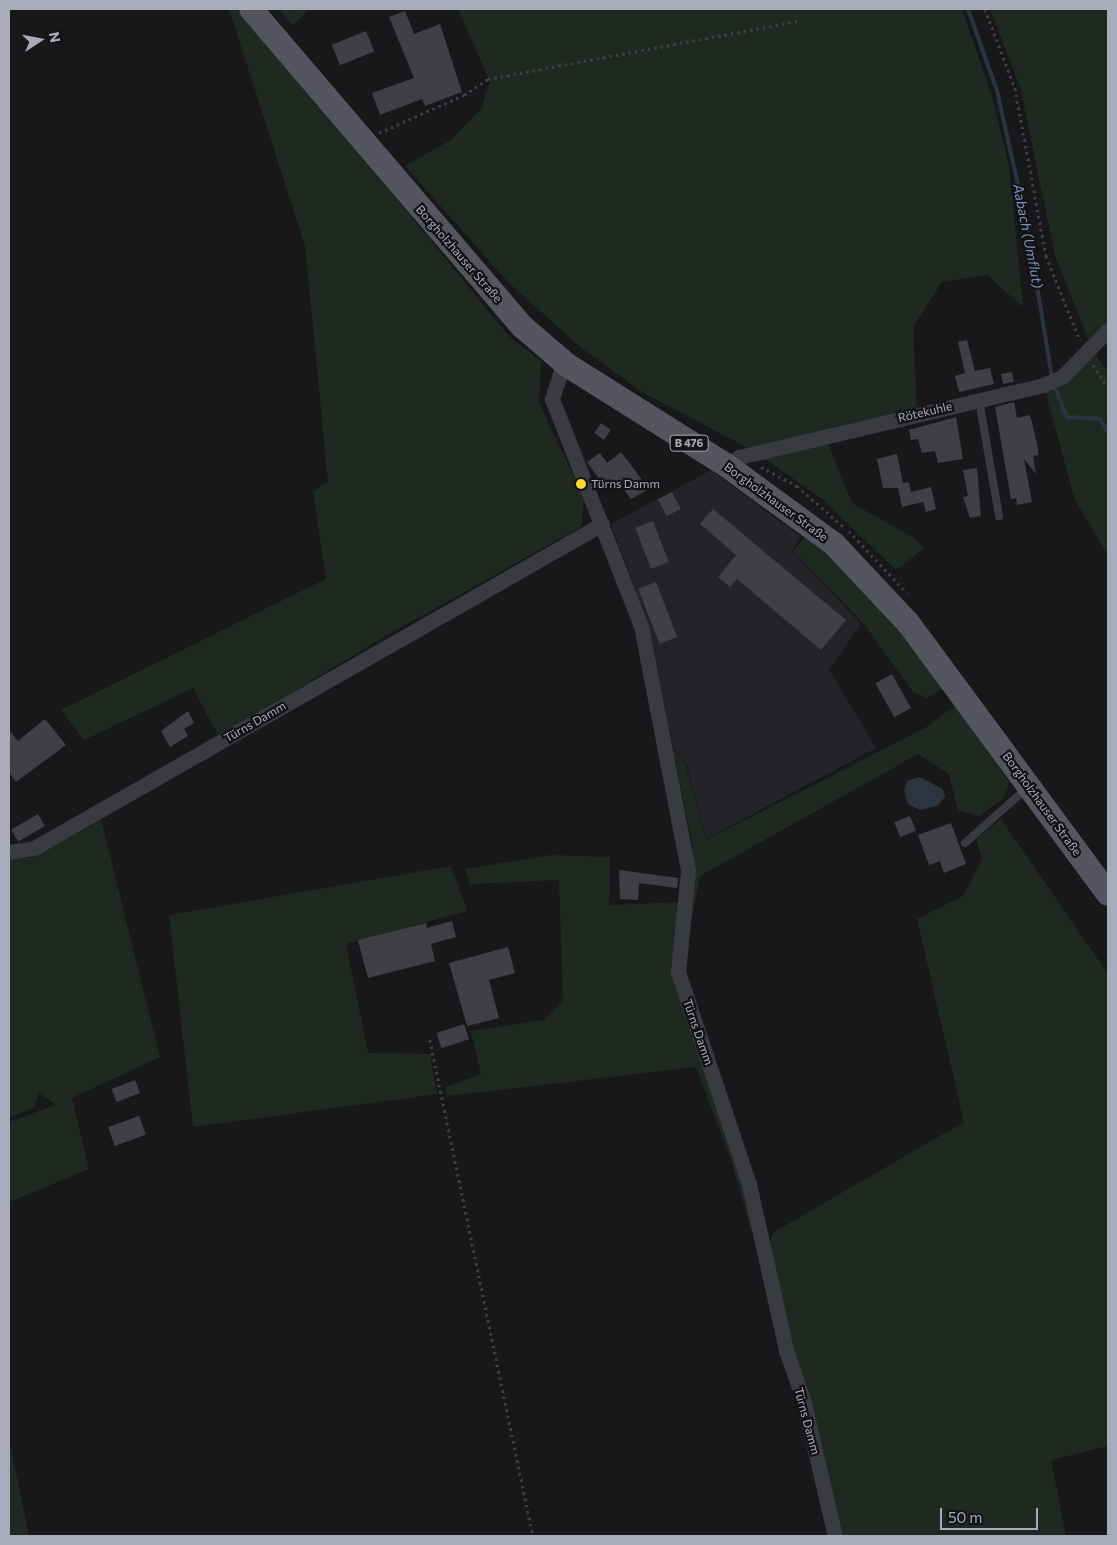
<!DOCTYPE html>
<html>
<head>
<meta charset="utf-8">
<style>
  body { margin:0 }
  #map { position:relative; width:1117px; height:1545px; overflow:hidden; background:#18181a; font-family:Commissioner,sans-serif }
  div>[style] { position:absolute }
  .built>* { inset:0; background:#242327 }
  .green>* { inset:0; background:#1f2922 }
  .water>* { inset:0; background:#2c343f }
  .stream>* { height:4px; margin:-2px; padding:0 2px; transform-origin:2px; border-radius:2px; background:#2c343f }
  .building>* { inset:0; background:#3f3f45; transform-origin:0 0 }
  .path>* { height:2.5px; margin-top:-1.25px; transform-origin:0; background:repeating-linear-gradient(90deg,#3e3f46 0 2.5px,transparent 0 6.5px) }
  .service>* { height:8px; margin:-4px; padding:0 4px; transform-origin:4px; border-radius:4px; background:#3a3a41 }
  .minor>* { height:15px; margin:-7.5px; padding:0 7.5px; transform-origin:7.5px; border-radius:7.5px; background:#3a3a41 }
  .primary>* { height:24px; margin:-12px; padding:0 12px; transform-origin:12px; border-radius:12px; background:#54555f }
  .dots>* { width:14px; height:14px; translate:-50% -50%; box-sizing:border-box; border:2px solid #131315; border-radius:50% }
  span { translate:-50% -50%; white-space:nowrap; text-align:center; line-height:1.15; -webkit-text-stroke:4.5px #131315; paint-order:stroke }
  .shield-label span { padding:1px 4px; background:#131315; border:1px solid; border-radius:4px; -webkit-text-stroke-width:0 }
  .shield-label { font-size:11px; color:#a9abbb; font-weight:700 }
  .street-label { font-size:12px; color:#a9abbb }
  .poi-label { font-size:12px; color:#a9abbb }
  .left { translate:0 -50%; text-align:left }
  .water-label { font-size:14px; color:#7d93b8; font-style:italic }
  .frame { position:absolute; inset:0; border:10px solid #a9abbb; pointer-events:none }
  .north { position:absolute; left:15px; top:15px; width:50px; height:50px; -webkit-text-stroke:4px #131315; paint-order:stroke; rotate:79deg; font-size:14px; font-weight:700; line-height:20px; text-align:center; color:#a9abbb }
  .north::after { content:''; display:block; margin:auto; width:18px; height:22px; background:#a9abbb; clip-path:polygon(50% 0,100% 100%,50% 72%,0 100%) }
  .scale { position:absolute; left:940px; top:1508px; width:98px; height:22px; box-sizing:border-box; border:2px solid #a9abbb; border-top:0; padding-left:6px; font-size:15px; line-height:18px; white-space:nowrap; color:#a9abbb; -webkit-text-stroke:4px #131315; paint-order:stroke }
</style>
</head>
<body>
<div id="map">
  <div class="built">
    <i style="clip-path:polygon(711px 470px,800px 536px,792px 551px,861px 624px,829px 670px,876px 748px,706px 839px,687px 765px,673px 748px,649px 625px,611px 524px)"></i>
  </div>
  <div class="green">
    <i style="clip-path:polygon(229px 9px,236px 9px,272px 47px,509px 336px,541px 361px,539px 403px,584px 498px,581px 527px,382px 638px,219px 737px,193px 688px,84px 740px,61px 710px,326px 579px,313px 491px,328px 482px,305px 246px)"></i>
    <i style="clip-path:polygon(278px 9px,309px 9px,293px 25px)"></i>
    <i style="clip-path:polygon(458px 9px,962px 9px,992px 96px,1009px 166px,1023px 307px,987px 275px,942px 282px,913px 327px,917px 409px,748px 448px,642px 392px,579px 346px,509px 283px,405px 166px,451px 140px,481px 109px,490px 82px)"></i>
    <i style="clip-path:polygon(990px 9px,1108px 9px,1108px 322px,1090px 343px,1055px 255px,1020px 87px)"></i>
    <i style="clip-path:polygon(1095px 354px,1108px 372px,1108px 555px,1075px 500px,1045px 391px,1063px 386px)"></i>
    <i style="clip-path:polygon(827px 441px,852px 503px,917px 540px,923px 549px,896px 570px,822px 499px,761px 456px)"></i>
    <i style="clip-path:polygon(807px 535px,852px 575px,941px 676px,944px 687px,927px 698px,913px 692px,864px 624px,793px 551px)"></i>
    <i style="clip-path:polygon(956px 705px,1009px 782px,1004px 798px,979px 816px,958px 810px,949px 774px,918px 754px,700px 876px,682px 971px,765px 1226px,751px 1230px,732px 1163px,696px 1067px,447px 1096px,446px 1087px,481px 1074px,471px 1031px,544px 1020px,563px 1001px,559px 880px,470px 884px,465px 869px,551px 855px,610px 857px,609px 905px,688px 902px,693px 847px,673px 749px,686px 765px,706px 840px,925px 728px)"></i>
    <i style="clip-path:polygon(1001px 819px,1108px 974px,1108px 1446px,1051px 1460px,1066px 1536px,839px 1536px,769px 1244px,774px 1232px,964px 1122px,917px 919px,963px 896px,982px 859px,976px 839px)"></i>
    <i style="clip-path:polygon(101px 820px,160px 1057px,72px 1098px,89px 1169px,9px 1202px,9px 1122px,56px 1105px,39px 1093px,34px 1108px,9px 1117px,9px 857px,32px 858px)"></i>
    <i style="clip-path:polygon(451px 866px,467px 911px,346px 944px,368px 1053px,430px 1054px,437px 1094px,193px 1127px,169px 915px)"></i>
    <i style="clip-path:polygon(9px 1439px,29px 1536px,9px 1536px)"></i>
  </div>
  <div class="water">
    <i style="clip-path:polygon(919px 777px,943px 789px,945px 797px,937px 806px,920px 810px,908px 804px,904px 791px,907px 781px)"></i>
  </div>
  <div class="stream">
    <i style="left:968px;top:9px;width:87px;rotate:70.5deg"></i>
    <i style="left:997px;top:91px;width:137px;rotate:77.4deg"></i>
    <i style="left:1027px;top:225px;width:155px;rotate:80.7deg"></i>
    <i style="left:1054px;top:385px;width:35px;rotate:68deg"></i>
    <i style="left:1067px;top:417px;width:33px;rotate:3deg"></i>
    <i style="left:1100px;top:419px;width:16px;rotate:60deg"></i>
  </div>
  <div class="building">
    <i style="clip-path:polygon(405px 11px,414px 34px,440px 24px,462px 92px,425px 106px,422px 99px,380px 115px,372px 93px,414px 78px,389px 17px)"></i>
    <i style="left:366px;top:31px;width:22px;height:37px;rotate:68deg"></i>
    <i style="clip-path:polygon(967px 340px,975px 371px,990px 368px,994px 384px,959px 392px,955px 376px,965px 373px,958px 342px)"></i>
    <i style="left:1012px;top:372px;width:10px;height:11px;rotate:79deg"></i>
    <i style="clip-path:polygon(1014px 402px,1017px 418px,1030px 415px,1038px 448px,1038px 455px,1033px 456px,1036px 474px,1024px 459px,1032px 502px,1017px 505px,1016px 498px,1011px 499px,995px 407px)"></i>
    <i style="clip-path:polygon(956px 417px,963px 459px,938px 463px,935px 451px,922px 453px,918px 439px,911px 440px,909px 430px)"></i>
    <i style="left:601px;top:423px;width:12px;height:12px;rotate:35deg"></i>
    <i style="clip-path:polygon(621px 452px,649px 489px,631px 499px,618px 482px,607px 490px,587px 462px,600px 453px,607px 463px)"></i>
    <i style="clip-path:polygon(897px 454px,903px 483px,909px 482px,911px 492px,931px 487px,936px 509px,926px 512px,923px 502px,902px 507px,898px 488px,883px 488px,877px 459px)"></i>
    <i style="clip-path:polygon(977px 468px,981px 516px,970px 518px,963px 497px,968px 496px,963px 470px)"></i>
    <i style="left:672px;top:492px;width:19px;height:16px;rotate:62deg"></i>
    <i style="clip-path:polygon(713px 509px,846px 620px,821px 650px,737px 579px,730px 587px,718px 577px,736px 555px,700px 524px)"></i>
    <i style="left:653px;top:521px;width:44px;height:19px;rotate:69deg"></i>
    <i style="left:656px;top:582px;width:59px;height:19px;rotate:69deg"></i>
    <i style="left:892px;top:674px;width:39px;height:19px;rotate:61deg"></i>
    <i style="clip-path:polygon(188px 711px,194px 723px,184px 729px,188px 736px,170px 747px,161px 731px)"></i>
    <i style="clip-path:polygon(45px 719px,66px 745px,16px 782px,9px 772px,9px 730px,18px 741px)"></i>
    <i style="left:38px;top:814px;width:14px;height:31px;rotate:60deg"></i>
    <i style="left:910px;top:816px;width:16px;height:17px;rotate:68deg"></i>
    <i style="clip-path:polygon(951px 823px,966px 864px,944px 873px,940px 861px,929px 865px,918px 835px)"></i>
    <i style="clip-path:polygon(619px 870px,678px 878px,677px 888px,639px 883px,638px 900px,620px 899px)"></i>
    <i style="clip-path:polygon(452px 921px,456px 937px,431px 944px,435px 961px,368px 978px,358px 940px,426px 923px,427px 928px)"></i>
    <i style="clip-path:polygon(508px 947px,515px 973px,489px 980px,499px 1018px,467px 1026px,449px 963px)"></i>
    <i style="left:464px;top:1024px;width:16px;height:29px;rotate:72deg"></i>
    <i style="left:135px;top:1080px;width:14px;height:25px;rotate:69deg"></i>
    <i style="left:139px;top:1116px;width:20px;height:33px;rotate:70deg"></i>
  </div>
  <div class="path">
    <i style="left:985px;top:9px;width:85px;rotate:69.2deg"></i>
    <i style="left:1015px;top:88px;width:171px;rotate:79.5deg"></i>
    <i style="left:1046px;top:256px;width:91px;rotate:68deg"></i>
    <i style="left:379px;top:133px;width:93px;rotate:-24.1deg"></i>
    <i style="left:464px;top:95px;width:29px;rotate:-34deg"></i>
    <i style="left:488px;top:79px;width:316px;rotate:-10.6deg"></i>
    <i style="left:1093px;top:365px;width:27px;rotate:56deg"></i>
    <i style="left:761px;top:467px;width:41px;rotate:27.8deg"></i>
    <i style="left:797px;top:486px;width:64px;rotate:41.2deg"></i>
    <i style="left:849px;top:531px;width:85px;rotate:46.9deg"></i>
    <i style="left:430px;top:1040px;width:507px;rotate:78.27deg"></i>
  </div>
  <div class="service">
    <i style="left:979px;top:400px;width:118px;rotate:80.2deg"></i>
    <i style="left:965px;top:843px;width:83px;rotate:-41.6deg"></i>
  </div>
  <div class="minor">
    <i style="left:567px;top:365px;width:11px;rotate:128deg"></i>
    <i style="left:560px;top:374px;width:26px;rotate:108deg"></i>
    <i style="left:552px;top:399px;width:244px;rotate:68.6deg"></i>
    <i style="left:641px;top:626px;width:248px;rotate:79.1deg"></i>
    <i style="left:688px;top:870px;width:102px;rotate:95.6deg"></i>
    <i style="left:678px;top:972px;width:224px;rotate:71.5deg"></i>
    <i style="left:749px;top:1184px;width:170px;rotate:77.4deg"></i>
    <i style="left:786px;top:1350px;width:52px;rotate:70.9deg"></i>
    <i style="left:803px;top:1399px;width:141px;rotate:76.9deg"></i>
    <i style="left:726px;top:465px;width:15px;rotate:-32deg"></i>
    <i style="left:739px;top:457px;width:312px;rotate:-13.3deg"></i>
    <i style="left:1043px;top:385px;width:21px;rotate:-23deg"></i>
    <i style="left:1062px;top:377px;width:66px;rotate:-45.6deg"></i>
    <i style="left:9px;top:852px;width:25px;rotate:-9deg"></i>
    <i style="left:34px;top:848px;width:654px;rotate:-29.7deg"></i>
  </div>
  <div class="primary">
    <i style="left:251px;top:9px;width:418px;rotate:49.5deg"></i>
    <i style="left:523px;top:327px;width:58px;rotate:40.8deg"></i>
    <i style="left:567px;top:365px;width:188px;rotate:32.2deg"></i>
    <i style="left:726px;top:465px;width:134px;rotate:36.2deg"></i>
    <i style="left:834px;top:544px;width:110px;rotate:46.8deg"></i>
    <i style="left:909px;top:624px;width:335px;rotate:53.6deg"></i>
  </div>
  <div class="dots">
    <i style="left:581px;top:484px;background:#ffda2b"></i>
  </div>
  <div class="shield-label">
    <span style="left:689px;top:443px">B 476</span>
  </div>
  <div class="street-label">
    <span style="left:459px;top:254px;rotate:49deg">Borgholzhauser Straße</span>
    <span style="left:925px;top:412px;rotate:-13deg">Rötekuhle</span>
    <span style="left:776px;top:502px;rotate:36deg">Borgholzhauser Straße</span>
    <span style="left:255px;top:722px;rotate:-30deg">Türns Damm</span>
    <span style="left:1042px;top:804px;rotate:54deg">Borgholzhauser Straße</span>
    <span style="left:698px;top:1032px;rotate:71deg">Türns Damm</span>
    <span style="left:807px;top:1421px;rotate:75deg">Türns Damm</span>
  </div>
  <div class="poi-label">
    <span class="left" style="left:591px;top:484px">Türns Damm</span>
  </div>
  <div class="water-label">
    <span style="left:1028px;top:236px;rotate:79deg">Aabach (Umflut)</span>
  </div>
  <div class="frame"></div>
  <div class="north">N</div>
  <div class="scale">50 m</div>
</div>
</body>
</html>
